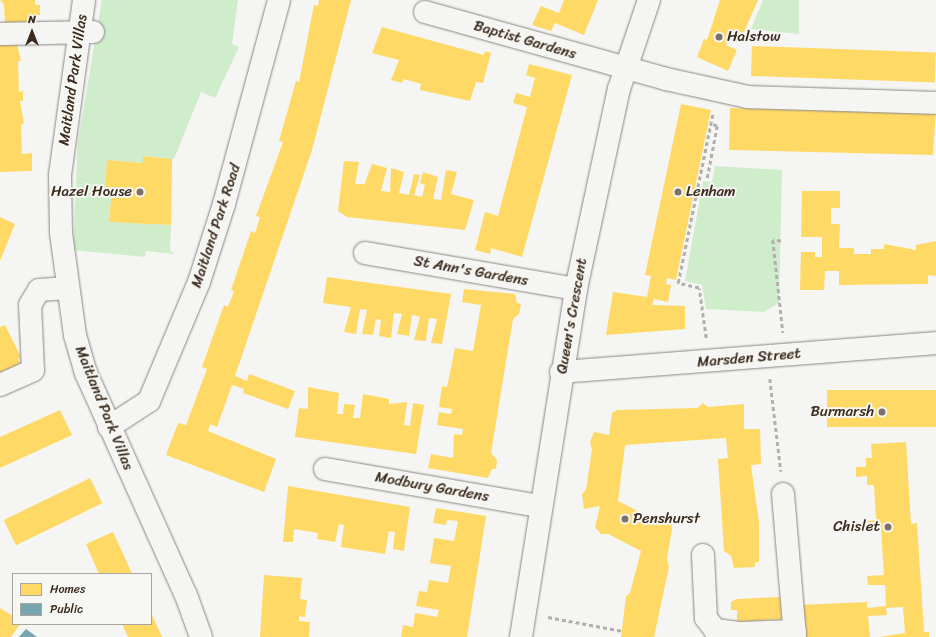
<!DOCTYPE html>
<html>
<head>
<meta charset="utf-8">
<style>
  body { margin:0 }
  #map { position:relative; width:936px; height:637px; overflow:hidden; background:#f5f5f3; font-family:Sriracha,sans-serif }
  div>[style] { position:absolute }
  .green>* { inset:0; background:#cfedcb }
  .homes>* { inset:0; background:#ffd966; transform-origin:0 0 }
  .public>* { inset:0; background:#76a5af }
  .path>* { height:2.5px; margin-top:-1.25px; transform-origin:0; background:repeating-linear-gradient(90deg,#b2b0ae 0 4px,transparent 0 7px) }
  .roads { filter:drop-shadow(0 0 1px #8a8683) drop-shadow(0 0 1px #8a8683) }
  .minor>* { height:22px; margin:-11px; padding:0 11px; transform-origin:11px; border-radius:11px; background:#f5f5f3 }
  .dots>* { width:11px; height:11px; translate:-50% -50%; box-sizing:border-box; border:2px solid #f6f6f2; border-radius:50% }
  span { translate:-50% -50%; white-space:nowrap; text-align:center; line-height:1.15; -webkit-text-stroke:4px #f6f6f2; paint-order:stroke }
  .poi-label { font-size:15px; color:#3b2a1e }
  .left { translate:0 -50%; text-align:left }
  .right { translate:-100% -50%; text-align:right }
  .street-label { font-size:15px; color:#3b2a1e }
  .legend { position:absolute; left:12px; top:573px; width:140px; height:52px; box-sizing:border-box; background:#f6f6f2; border:1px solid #aba49d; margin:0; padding:5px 7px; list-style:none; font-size:12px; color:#3b2a1e }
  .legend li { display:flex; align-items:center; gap:8px; height:20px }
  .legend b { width:20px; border:1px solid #aba49d }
  .north { position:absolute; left:12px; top:12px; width:40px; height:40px; -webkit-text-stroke:3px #f6f6f2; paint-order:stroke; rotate:0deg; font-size:11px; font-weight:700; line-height:16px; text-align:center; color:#3b2a1e }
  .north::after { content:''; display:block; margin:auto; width:14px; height:18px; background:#3b2a1e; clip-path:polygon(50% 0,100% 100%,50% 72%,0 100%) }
</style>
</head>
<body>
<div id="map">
  <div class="green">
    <i style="clip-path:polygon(102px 0,238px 0,232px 44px,239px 47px,215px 98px,201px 92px,174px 159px,144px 156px,143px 163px,107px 160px,105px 188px,112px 189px,109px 222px,171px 225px,170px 250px,175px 254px,146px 251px,145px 257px,73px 250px,78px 141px)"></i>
    <i style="clip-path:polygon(763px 0,799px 0,799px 34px,751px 29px)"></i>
    <i style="clip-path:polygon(715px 166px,782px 170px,779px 303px,764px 312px,706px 309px,702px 285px,685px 281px,703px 181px,712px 182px)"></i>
  </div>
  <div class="homes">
    <i style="clip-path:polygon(0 0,35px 0,35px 5px,40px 5px,40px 15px,35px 15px,36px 23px,5px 24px,4px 4px)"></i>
    <i style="clip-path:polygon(319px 0,351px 0,312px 150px,235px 376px,247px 381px,249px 374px,295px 391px,288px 409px,243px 393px,244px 389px,232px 385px,217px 427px,210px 424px,208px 431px,276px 459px,264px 492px,166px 455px,178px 423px,186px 425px,207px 369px,202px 367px,224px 305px,228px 307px,234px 291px,231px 290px,251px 231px,255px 233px,260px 217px,256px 216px,283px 142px,279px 141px,296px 81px,299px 82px,314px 5px,318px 6px)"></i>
    <i style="clip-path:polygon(564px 0,598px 0,584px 35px,555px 23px,551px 31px,532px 25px,541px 6px,559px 13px)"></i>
    <i style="clip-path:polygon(720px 0,758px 0,741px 39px,730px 35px,726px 45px,737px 50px,728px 71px,697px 57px,704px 39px,707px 40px)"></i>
    <i style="clip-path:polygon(382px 27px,484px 55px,485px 51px,491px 53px,483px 83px,476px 82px,470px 101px,420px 90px,421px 84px,404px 79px,402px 83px,391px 80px,399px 60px,372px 53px)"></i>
    <i style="clip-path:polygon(17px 44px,21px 61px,18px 61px,19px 92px,23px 91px,23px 101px,20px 101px,24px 124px,21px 124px,22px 154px,32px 153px,32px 171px,0 172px,0 45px)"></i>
    <i style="left:752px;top:46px;width:184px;height:30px;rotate:2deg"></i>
    <i style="clip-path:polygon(529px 64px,572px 75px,522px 257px,491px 248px,490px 254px,475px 250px,485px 212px,498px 216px,527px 107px,513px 103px,516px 93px,530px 97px,535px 78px,526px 75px)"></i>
    <i style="clip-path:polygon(681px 104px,711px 110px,676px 280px,667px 278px,666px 284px,671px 285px,668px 302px,654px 299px,652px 305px,685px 306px,685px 329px,606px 335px,613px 292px,647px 297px,651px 276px,645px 275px)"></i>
    <i style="clip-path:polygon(730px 108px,924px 113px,936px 110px,933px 155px,729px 150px)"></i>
    <i style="clip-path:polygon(143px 156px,172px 159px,171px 225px,109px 222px,112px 189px,105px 188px,107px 160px,143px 163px)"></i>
    <i style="clip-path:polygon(344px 161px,359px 162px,355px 184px,364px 184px,363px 188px,372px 164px,387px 168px,381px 191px,390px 192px,391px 168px,404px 172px,399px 193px,409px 195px,414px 174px,420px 175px,414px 195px,422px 197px,425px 185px,420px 183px,423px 172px,438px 177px,433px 199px,441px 200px,446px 170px,457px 172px,451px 194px,474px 200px,465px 230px,347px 217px,338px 211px)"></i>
    <i style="clip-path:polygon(802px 191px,840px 191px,840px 208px,831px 208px,831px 224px,840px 224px,839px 248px,854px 248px,854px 254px,871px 254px,871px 249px,884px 249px,884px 244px,916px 250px,916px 245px,936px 241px,936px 276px,928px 275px,928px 284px,839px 285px,839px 271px,825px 271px,824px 290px,800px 290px,801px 252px,815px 252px,815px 257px,822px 257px,822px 237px,801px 237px)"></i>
    <i style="clip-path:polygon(0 217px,15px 224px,0 261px)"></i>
    <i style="clip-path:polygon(327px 277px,451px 294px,442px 344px,431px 343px,437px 319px,429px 318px,426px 341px,414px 340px,420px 317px,412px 315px,409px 336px,397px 334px,402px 314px,394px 313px,391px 338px,379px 336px,381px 320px,376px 319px,373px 335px,362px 334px,367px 310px,360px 309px,356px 334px,344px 332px,351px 307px,323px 303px)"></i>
    <i style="clip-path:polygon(464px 289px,515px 294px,517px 303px,521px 304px,519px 314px,513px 319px,491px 453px,497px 460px,496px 469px,492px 469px,488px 478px,428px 468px,431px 454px,453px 458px,454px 434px,462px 435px,463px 429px,437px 425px,439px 412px,451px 414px,452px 409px,439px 407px,442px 386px,447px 387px,455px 348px,473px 351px,481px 305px,462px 302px)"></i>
    <i style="clip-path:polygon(5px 325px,21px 357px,18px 359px,20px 363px,0 373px,0 327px)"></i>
    <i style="clip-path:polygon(308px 387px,339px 393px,337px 414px,343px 414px,344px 404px,355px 405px,353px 418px,360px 418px,363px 394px,389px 399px,389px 404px,407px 402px,404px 425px,410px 426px,413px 403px,424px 405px,416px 454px,295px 437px,299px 408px,308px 409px)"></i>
    <i style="left:936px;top:390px;width:37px;height:109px;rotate:90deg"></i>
    <i style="clip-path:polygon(703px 403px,708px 407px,744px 404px,744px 429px,760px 429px,761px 464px,751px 465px,759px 523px,759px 562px,755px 562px,755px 567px,734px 568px,731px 556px,724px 551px,718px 459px,728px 458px,726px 438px,625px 445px,618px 501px,661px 523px,671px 521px,672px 529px,667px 558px,669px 567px,654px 637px,621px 637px,626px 596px,630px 593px,641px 551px,608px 534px,601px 534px,595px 527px,600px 506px,584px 509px,582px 494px,586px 490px,592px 449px,590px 442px,594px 432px,609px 435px,612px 413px,617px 410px,697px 408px)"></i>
    <i style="clip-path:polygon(60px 410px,72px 435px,0 468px,0 437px)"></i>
    <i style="clip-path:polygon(906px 442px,911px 524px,917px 523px,924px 632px,929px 632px,929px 637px,879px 637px,905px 633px,903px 607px,886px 608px,887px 615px,868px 616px,870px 637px,802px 637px,800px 605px,867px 602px,867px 608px,886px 606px,885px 585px,868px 585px,867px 576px,884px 575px,881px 530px,860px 531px,860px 522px,876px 520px,874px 485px,867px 485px,867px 476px,856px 477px,856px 467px,866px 467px,866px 458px,872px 458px,871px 444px)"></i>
    <i style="left:90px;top:478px;width:28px;height:96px;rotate:64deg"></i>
    <i style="clip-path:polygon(288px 486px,410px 507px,404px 551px,393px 549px,395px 532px,389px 531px,385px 554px,341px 547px,344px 525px,339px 524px,335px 542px,317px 539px,318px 533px,294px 529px,293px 542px,283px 542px)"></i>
    <i style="clip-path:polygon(436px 508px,486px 516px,467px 637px,401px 637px,403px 625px,413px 627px,415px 613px,437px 617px,439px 610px,416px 606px,419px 591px,427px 592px,429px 580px,448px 583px,451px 566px,430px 563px,432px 552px,434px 538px,454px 541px,458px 521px,447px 520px,446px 525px,433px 523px)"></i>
    <i style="clip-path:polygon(113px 532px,125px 558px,132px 574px,99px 574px,86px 544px)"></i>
    <i style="clip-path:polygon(264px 575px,302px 578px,300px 599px,307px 600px,305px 617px,299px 616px,299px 621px,310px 622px,309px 637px,260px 637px)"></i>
    <i style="clip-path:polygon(781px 597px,782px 619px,737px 622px,737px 610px,731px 610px,731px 602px,737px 599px)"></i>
    <i style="clip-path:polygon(0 608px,13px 616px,13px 624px,20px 624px,11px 637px,0 637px)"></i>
    <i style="clip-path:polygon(151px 613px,162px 637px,128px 637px,122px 624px,151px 624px)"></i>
  </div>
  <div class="public">
    <i style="clip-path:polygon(26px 629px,37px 637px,19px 637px)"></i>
  </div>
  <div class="path">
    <i style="left:707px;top:178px;width:53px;rotate:-79.1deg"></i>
    <i style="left:717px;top:126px;width:6px;rotate:-162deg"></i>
    <i style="left:781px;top:241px;width:8px;rotate:-173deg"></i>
    <i style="left:773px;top:240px;width:93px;rotate:83.8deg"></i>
    <i style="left:706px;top:338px;width:50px;rotate:-98deg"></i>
    <i style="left:699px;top:288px;width:22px;rotate:-167deg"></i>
    <i style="left:678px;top:283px;width:174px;rotate:-78.4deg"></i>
    <i style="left:770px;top:379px;width:93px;rotate:83.2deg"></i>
    <i style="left:548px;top:617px;width:76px;rotate:10.6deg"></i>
  </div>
  <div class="roads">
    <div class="minor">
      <i style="left:84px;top:0;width:177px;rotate:97.8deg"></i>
      <i style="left:60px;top:175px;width:58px;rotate:89deg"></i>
      <i style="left:61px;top:233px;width:103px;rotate:82.2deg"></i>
      <i style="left:75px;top:335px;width:40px;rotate:74deg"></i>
      <i style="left:86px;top:373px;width:243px;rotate:65.8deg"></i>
      <i style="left:186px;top:595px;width:45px;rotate:70.3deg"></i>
      <i style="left:425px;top:12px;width:250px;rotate:15.5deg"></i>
      <i style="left:666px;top:79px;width:84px;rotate:12.4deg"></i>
      <i style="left:748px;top:97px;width:188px;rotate:1.8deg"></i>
      <i style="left:0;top:34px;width:93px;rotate:-1.2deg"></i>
      <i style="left:365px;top:253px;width:214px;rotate:9.7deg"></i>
      <i style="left:561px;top:372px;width:376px;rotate:-4.4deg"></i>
      <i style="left:0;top:385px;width:36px;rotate:-24deg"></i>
      <i style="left:33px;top:370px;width:65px;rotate:-92.6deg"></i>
      <i style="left:30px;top:305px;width:17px;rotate:-59deg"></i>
      <i style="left:39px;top:290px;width:29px;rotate:-4deg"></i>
      <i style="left:109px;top:427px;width:48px;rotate:-33deg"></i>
      <i style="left:149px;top:401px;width:129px;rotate:-67.2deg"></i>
      <i style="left:199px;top:282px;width:82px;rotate:-72.2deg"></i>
      <i style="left:224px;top:204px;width:211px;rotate:-74.9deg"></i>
      <i style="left:325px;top:469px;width:217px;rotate:9.8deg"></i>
      <i style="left:783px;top:494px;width:144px;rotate:85.2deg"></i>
      <i style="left:703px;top:555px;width:63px;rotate:87.3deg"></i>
      <i style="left:706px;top:618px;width:15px;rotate:53deg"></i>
      <i style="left:715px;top:630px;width:26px;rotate:7deg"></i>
      <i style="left:741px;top:633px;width:54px;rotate:-2.1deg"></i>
      <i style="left:521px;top:637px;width:352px;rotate:-81deg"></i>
      <i style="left:576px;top:289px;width:205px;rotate:-77.9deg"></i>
      <i style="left:619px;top:89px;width:94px;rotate:-71.4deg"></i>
    </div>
  </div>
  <div class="dots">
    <i style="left:719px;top:37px;background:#7c7169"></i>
    <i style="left:140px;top:192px;background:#7c7169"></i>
    <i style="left:678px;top:192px;background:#7c7169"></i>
    <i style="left:882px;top:412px;background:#7c7169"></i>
    <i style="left:625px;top:519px;background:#7c7169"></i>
    <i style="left:888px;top:527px;background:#7c7169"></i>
  </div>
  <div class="poi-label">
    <span class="left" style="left:727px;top:37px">Halstow</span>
    <span class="right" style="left:132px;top:192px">Hazel House</span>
    <span class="left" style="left:686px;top:192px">Lenham</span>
    <span class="right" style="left:874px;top:412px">Burmarsh</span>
    <span class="left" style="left:633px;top:519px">Penshurst</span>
    <span class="right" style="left:880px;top:527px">Chislet</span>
  </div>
  <div class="street-label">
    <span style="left:525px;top:40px;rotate:16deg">Baptist Gardens</span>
    <span style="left:73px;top:80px;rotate:-82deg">Maitland Park Villas</span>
    <span style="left:216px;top:226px;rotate:-72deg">Maitland Park Road</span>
    <span style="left:471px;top:271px;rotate:10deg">St Ann's Gardens</span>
    <span style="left:572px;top:316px;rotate:-80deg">Queen's Crescent</span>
    <span style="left:749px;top:358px;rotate:-5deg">Marsden Street</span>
    <span style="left:104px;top:408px;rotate:68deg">Maitland Park Villas</span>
    <span style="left:432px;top:487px;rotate:10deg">Modbury Gardens</span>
  </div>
  <ul class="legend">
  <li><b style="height:11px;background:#ffd966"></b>Homes</li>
  <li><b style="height:11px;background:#76a5af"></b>Public</li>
  </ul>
  <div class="north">N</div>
</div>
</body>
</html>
